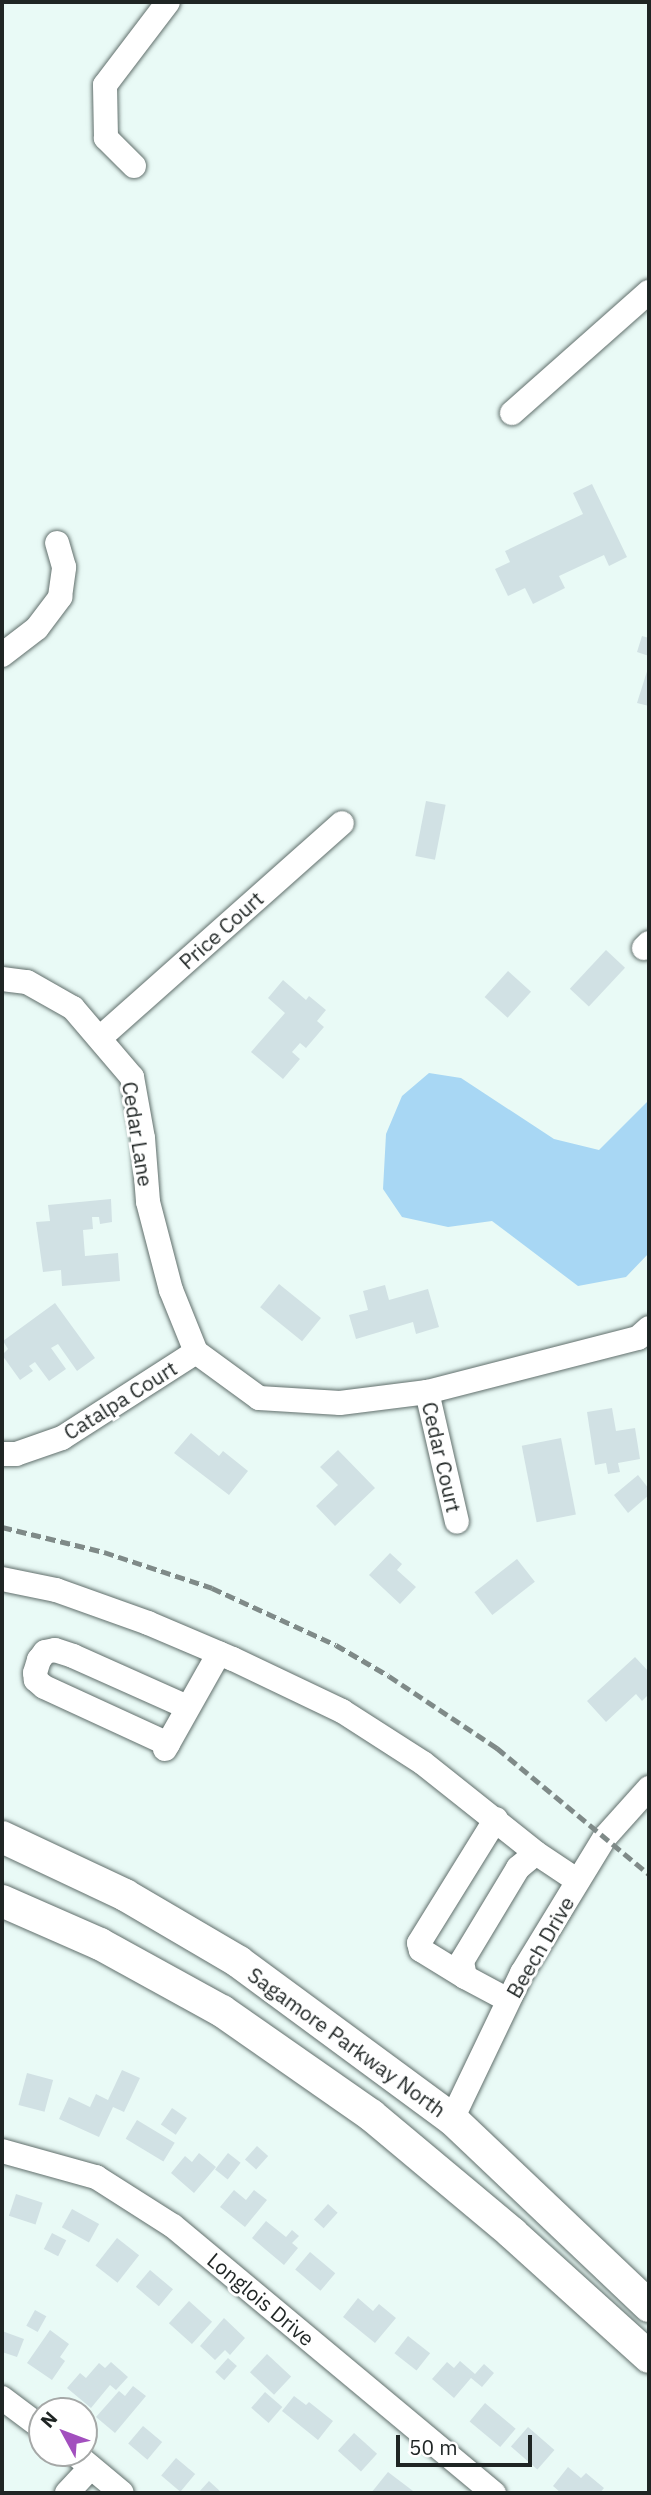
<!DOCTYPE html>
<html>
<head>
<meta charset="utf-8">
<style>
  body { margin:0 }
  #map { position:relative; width:651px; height:2495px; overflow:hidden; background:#e9faf6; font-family:"IBM Plex Sans",sans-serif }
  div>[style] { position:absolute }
  .water>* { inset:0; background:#a8d7f4 }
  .building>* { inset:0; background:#d1e1e4; transform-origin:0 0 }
  .roads { filter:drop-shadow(0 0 2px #616f6c) drop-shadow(0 0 2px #616f6c) }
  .minor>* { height:24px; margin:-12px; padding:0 12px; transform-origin:12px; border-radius:12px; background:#fff }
  .major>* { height:32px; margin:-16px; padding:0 16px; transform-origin:16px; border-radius:16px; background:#fff }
  .rail>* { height:5px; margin-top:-2.5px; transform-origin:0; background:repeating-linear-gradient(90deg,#7f8a88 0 10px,transparent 0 15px) }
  span { translate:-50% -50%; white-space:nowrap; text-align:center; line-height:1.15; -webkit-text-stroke:6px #fff; paint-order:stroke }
  .street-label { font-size:21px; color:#1f2524 }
  .frame { position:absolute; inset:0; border:4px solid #1f2524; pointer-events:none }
  .north { position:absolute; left:28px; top:2397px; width:70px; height:70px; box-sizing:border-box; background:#fff; border:2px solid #a5a8a7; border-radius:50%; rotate:311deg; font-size:19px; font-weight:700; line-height:28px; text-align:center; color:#1f2524 }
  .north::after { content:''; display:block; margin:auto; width:24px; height:32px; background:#a24fbe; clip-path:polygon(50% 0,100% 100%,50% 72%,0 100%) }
  .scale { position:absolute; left:396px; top:2435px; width:136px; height:32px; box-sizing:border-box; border:4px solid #1f2524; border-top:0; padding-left:9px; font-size:21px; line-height:24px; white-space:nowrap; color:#1f2524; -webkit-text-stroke:5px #fff; paint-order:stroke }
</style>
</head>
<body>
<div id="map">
  <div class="water">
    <i style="clip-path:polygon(429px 1073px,461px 1078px,554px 1139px,599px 1150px,649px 1100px,649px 1253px,626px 1277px,578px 1286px,492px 1221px,448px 1227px,402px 1217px,383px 1189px,386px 1134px,402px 1096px)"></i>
  </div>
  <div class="building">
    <i style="clip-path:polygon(592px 484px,627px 557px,609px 566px,604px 555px,559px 576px,565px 588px,533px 604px,525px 588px,508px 596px,495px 569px,510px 562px,505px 551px,583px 514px,573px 493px)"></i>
    <i style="clip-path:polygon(642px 636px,649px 638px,649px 656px,637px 652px)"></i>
    <i style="clip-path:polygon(649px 665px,649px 706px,637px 703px)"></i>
    <i style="left:426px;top:801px;width:20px;height:56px;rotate:11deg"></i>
    <i style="left:606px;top:950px;width:26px;height:53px;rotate:43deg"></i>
    <i style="left:508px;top:971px;width:31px;height:35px;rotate:42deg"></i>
    <i style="clip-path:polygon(283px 980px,306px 1000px,309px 996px,326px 1010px,317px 1021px,324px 1027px,306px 1048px,300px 1043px,292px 1052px,300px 1059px,283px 1079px,251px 1052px,285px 1013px,268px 998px)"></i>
    <i style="clip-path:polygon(111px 1199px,112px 1222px,100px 1224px,99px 1217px,92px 1217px,93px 1229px,83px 1230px,85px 1256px,118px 1253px,120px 1281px,62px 1286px,61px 1270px,43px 1272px,36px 1222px,50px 1221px,48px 1205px)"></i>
    <i style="left:279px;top:1284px;width:54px;height:30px;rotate:39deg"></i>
    <i style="clip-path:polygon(385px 1285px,389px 1300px,428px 1289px,439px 1327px,416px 1334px,413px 1322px,356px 1339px,349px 1315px,368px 1310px,363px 1291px)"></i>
    <i style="clip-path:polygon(55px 1303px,95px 1358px,77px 1371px,58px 1344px,51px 1348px,66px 1369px,49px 1381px,35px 1362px,29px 1366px,33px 1371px,20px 1380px,2px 1355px,8px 1349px,3px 1341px)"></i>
    <i style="clip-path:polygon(612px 1408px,616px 1431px,635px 1428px,640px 1459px,618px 1463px,620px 1472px,608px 1474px,606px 1463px,595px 1465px,587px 1412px)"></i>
    <i style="clip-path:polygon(191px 1433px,219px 1456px,223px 1451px,248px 1471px,229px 1495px,174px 1453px)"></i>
    <i style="left:561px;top:1438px;width:78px;height:40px;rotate:79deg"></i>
    <i style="clip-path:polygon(338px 1450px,375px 1488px,335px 1526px,316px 1506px,338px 1485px,320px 1467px)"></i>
    <i style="clip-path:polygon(638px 1475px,649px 1489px,649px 1495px,628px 1513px,614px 1495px)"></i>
    <i style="clip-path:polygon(390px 1553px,402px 1564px,397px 1570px,416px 1587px,400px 1604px,369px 1575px)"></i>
    <i style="left:517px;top:1559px;width:29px;height:54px;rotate:52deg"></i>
    <i style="clip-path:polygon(635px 1657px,649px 1672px,649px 1694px,642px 1701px,636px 1694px,606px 1722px,587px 1701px)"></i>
    <i style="clip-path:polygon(122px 2070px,140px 2078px,124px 2112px,113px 2107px,99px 2137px,59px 2119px,69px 2097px,90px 2107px,96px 2094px,108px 2100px)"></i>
    <i style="left:27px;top:2073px;width:27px;height:33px;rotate:15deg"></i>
    <i style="left:172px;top:2108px;width:18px;height:20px;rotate:34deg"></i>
    <i style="left:137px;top:2120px;width:44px;height:22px;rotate:31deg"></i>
    <i style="left:257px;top:2146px;width:15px;height:18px;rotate:42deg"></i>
    <i style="clip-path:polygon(199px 2153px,216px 2167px,194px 2193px,171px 2173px,185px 2156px,192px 2162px)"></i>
    <i style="left:228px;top:2153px;width:16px;height:21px;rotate:38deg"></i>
    <i style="clip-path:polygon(234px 2190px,246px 2200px,254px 2190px,267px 2200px,245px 2227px,220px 2207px)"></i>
    <i style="left:16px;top:2194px;width:28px;height:23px;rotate:18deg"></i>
    <i style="left:328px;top:2204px;width:13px;height:21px;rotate:42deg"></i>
    <i style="left:72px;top:2209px;width:31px;height:21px;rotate:29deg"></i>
    <i style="clip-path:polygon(266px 2221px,286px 2237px,292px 2230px,299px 2236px,292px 2243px,298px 2248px,284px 2265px,252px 2238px)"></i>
    <i style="left:52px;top:2233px;width:16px;height:18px;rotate:27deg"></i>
    <i style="left:117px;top:2238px;width:28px;height:35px;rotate:38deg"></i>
    <i style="left:310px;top:2252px;width:33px;height:23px;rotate:40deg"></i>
    <i style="left:150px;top:2270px;width:30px;height:22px;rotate:40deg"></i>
    <i style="clip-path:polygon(358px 2298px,373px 2311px,379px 2304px,396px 2318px,375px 2343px,343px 2317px)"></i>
    <i style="left:189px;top:2301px;width:31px;height:30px;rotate:42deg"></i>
    <i style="left:35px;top:2310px;width:13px;height:18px;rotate:29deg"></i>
    <i style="clip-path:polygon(224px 2318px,245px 2338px,230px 2355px,225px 2350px,215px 2360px,200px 2346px)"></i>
    <i style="clip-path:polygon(50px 2330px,69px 2344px,60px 2357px,65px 2361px,52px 2380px,27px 2363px)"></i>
    <i style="clip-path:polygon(2px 2331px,24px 2339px,17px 2357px,2px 2352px)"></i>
    <i style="left:408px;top:2336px;width:28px;height:22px;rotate:38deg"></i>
    <i style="left:267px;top:2354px;width:33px;height:25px;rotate:43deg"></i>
    <i style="left:228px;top:2358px;width:12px;height:19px;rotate:42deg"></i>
    <i style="clip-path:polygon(460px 2361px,475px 2374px,484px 2364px,494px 2373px,482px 2387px,471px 2378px,454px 2398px,432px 2379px,447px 2362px,454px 2368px)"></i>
    <i style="clip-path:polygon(111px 2362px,128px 2377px,116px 2390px,110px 2385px,91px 2408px,67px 2388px,80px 2373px,86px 2378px,99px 2363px,105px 2368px)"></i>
    <i style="clip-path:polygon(133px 2386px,146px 2396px,115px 2433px,96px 2417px,119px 2391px,125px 2396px)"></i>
    <i style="left:265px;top:2392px;width:23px;height:21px;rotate:41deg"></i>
    <i style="clip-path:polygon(294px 2396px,306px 2405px,309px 2402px,333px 2421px,318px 2440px,282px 2411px)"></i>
    <i style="left:485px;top:2403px;width:40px;height:24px;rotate:40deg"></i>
    <i style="left:143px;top:2426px;width:25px;height:23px;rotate:40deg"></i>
    <i style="left:528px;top:2427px;width:35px;height:26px;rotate:41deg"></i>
    <i style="left:354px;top:2433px;width:31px;height:24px;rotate:42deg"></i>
    <i style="left:176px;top:2458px;width:25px;height:23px;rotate:40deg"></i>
    <i style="clip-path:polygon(568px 2467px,581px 2478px,586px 2473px,604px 2488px,600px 2493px,561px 2493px,553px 2486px)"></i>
    <i style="clip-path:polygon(388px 2472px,413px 2491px,411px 2493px,371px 2493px)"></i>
    <i style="clip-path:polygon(209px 2481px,222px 2493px,198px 2493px)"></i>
  </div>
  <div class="roads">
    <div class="minor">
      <i style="left:134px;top:166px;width:40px;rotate:-135deg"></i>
      <i style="left:106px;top:138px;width:53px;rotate:-91.1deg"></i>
      <i style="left:105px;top:85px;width:104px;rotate:-52.8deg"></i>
      <i style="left:512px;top:413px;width:183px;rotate:-41.5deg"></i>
      <i style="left:2px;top:655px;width:44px;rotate:-37.6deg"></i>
      <i style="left:37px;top:628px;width:39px;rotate:-53deg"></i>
      <i style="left:60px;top:597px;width:30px;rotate:-82deg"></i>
      <i style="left:64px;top:567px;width:25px;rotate:-106deg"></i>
      <i style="left:644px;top:948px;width:7px;rotate:-45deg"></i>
      <i style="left:2px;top:979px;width:25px;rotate:7deg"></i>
      <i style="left:27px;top:982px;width:53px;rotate:29.5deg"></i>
      <i style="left:73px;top:1008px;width:91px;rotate:49.5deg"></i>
      <i style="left:132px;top:1077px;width:62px;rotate:79.8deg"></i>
      <i style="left:143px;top:1138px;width:64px;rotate:85.5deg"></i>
      <i style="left:148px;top:1202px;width:91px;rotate:75.4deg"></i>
      <i style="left:171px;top:1290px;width:67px;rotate:68deg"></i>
      <i style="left:101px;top:1037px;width:322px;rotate:-41.6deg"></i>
      <i style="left:196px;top:1352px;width:78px;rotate:36.1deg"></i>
      <i style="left:259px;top:1398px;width:81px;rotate:3.5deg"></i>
      <i style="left:340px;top:1403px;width:88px;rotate:-7.2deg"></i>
      <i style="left:427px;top:1392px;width:218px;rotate:-14.4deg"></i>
      <i style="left:638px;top:1338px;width:15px;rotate:-42deg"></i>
      <i style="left:427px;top:1392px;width:133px;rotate:77deg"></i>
      <i style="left:2px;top:1454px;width:14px"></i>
      <i style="left:16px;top:1454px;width:49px;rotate:-19.2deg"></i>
      <i style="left:62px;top:1438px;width:159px;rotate:-32.7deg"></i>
      <i style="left:2px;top:1579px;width:55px;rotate:11.5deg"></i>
      <i style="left:56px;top:1590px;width:98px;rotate:19.7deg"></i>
      <i style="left:148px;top:1623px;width:92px;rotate:23deg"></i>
      <i style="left:233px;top:1659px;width:121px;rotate:25.5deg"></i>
      <i style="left:342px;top:1711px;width:96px;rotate:32.7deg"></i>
      <i style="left:423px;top:1763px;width:144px;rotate:38.5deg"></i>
      <i style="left:536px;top:1853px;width:50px;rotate:33.7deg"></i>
      <i style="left:168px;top:1744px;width:136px;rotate:-155.3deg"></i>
      <i style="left:44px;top:1687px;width:11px;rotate:-139deg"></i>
      <i style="left:36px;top:1680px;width:7px;rotate:-98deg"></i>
      <i style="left:35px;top:1673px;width:14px;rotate:-73deg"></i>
      <i style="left:39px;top:1660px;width:10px;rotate:-53deg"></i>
      <i style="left:45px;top:1652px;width:10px;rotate:-11deg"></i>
      <i style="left:55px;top:1650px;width:19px;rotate:18deg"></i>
      <i style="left:73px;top:1656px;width:125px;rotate:24.1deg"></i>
      <i style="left:165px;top:1749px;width:110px;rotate:-60.6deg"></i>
      <i style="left:465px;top:1977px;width:52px;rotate:-148.5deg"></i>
      <i style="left:421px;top:1950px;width:7px;rotate:-106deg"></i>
      <i style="left:419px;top:1943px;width:146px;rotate:-58.2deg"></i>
      <i style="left:508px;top:2000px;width:49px;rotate:-151.9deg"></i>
      <i style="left:465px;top:1977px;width:16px;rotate:-101deg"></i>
      <i style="left:462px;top:1961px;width:109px;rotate:-58.9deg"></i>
      <i style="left:518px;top:1868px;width:23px;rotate:-40deg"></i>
      <i style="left:452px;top:2119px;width:162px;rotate:-64.4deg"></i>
      <i style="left:522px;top:1973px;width:159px;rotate:-58.6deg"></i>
      <i style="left:605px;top:1837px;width:66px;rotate:-48.1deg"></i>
      <i style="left:2px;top:2151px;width:98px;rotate:15.5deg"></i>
      <i style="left:96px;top:2177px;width:91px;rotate:32.5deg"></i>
      <i style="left:173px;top:2226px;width:418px;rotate:39.8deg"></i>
      <i style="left:2px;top:2398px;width:50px;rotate:36.9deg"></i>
      <i style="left:74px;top:2453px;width:62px;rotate:39.8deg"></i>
      <i style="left:67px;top:2493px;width:35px;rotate:-47deg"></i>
    </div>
    <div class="major">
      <i style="left:2px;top:1837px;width:136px;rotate:25.2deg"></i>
      <i style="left:125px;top:1895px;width:132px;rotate:30.4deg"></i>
      <i style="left:239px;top:1962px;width:265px;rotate:36.4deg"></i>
      <i style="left:452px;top:2119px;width:272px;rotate:43.5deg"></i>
      <i style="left:2px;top:1901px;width:107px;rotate:23.7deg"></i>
      <i style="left:100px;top:1944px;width:139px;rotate:28.8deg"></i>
      <i style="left:222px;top:2011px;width:182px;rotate:34.9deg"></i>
      <i style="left:371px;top:2115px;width:184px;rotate:39.9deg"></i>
      <i style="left:512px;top:2233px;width:185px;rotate:42.1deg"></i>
    </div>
  </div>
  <div class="rail">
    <i style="left:2px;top:1527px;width:105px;rotate:13.8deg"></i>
    <i style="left:104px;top:1552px;width:114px;rotate:18.4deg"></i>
    <i style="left:212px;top:1588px;width:136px;rotate:24.7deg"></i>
    <i style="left:336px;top:1645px;width:61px;rotate:30.3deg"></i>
    <i style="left:389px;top:1676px;width:130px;rotate:33.7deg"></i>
    <i style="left:497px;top:1748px;width:197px;rotate:39.7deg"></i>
  </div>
  <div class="street-label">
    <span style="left:221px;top:930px;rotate:-42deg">Price Court</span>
    <span style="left:138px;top:1134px;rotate:81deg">Cedar Lane</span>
    <span style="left:120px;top:1400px;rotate:-32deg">Catalpa Court</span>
    <span style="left:442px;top:1457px;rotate:77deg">Cedar Court</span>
    <span style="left:540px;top:1947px;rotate:-60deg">Beech Drive</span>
    <span style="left:347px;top:2042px;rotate:36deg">Sagamore Parkway North</span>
    <span style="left:261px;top:2299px;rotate:40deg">Longlois Drive</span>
  </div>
  <div class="frame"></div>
  <div class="north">N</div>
  <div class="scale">50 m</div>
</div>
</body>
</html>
